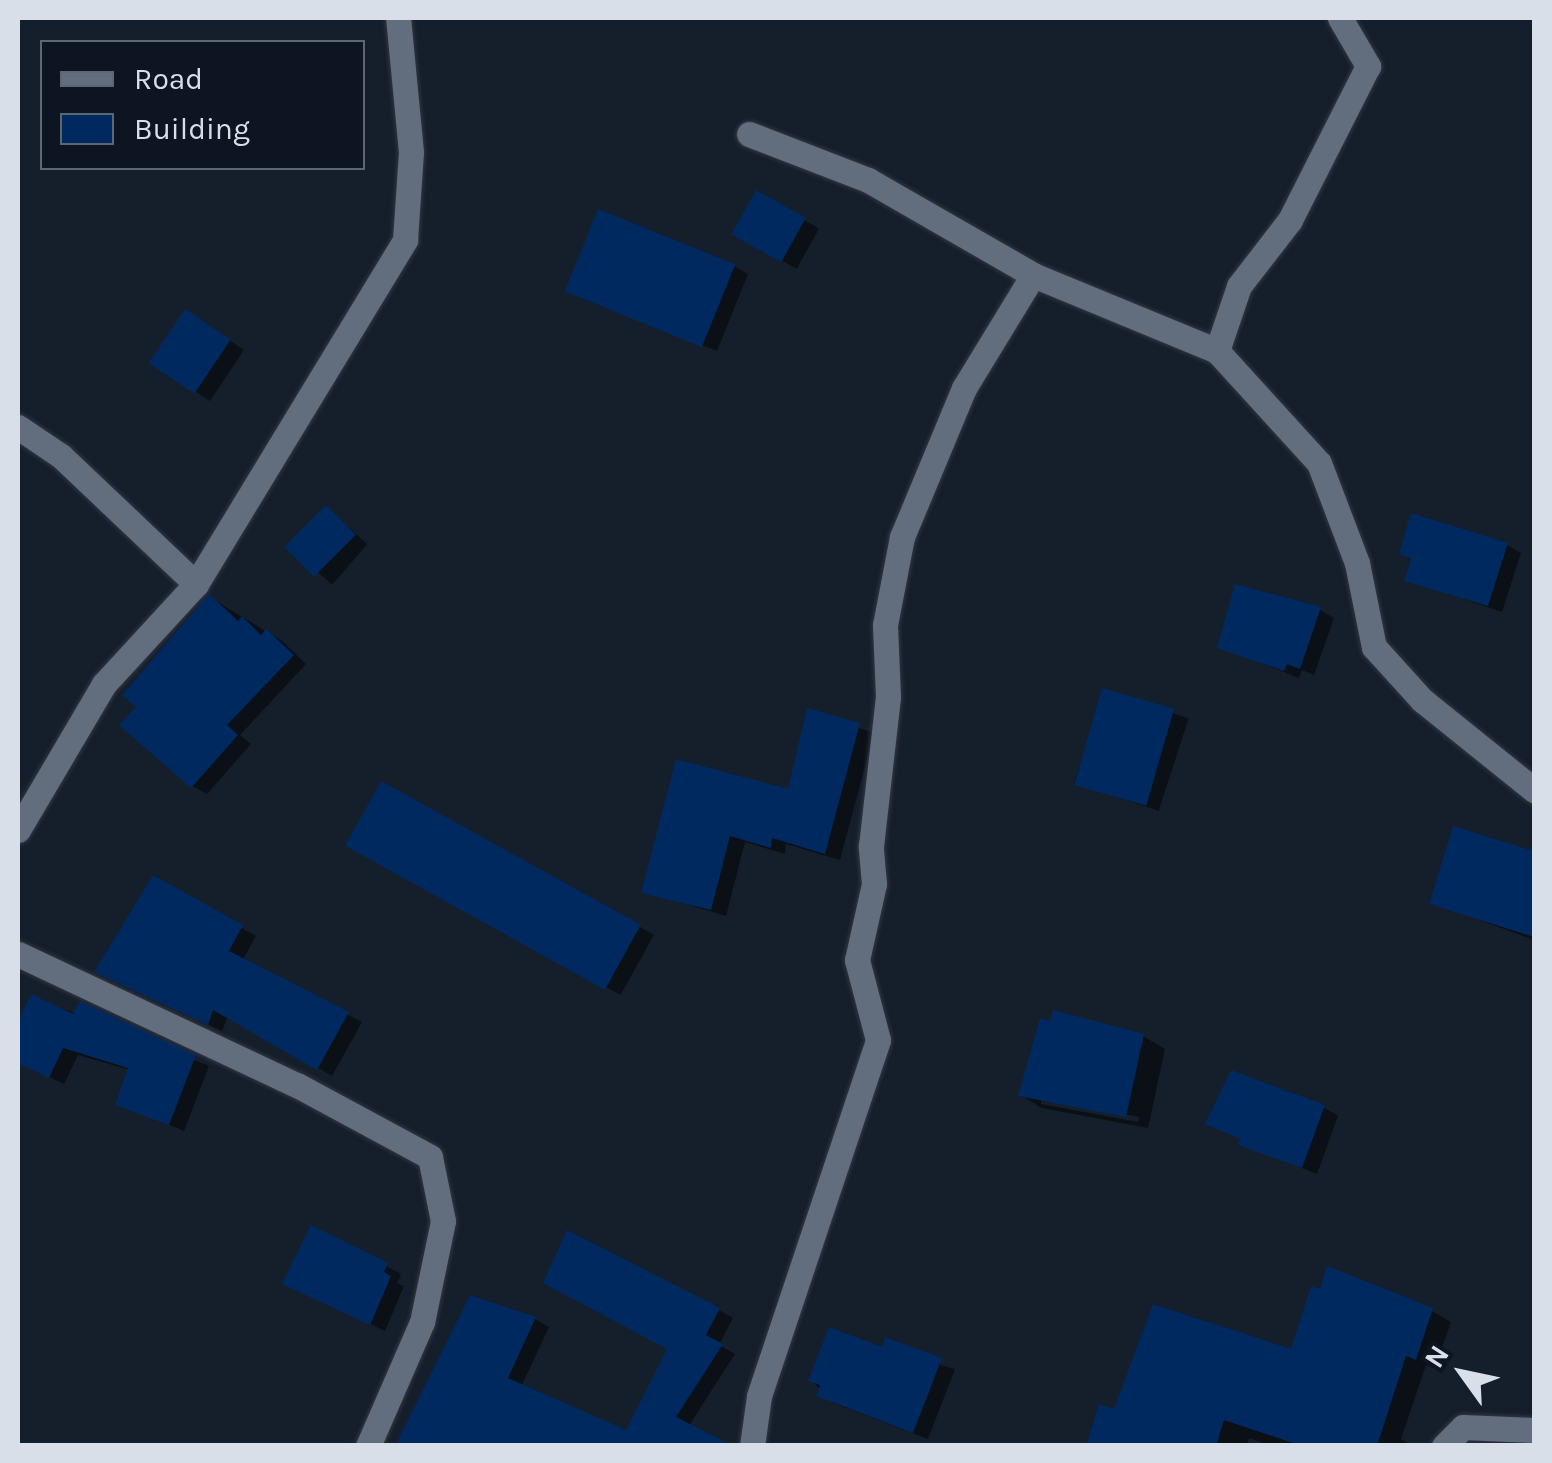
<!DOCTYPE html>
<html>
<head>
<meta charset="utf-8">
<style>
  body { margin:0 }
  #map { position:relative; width:1552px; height:1463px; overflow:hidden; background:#151e2b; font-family:Karla,sans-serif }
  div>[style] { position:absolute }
  .shadow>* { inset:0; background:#0007; transform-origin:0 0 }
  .building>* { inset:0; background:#002960; transform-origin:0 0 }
  .roads { filter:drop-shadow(0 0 2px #323742) drop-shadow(0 0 2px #323742) }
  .minor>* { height:25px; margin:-12.5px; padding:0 12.5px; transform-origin:12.5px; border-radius:12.5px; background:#626d7d }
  span { translate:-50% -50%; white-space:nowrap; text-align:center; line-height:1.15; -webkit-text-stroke:8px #0c1521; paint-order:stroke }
  .frame { position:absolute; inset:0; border:20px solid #d8dfe8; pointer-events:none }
  .legend { position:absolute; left:40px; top:40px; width:325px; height:130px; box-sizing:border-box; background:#0c1521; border:2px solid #5e6671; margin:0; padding:12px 18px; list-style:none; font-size:30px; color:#d8dfe8 }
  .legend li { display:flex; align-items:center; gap:20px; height:50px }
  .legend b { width:50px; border:2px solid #5e6671 }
  .north { position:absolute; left:1412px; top:1323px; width:100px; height:100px; -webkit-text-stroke:8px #0c1521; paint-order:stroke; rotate:303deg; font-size:28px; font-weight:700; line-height:40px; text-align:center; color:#d8dfe8 }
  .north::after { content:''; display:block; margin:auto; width:35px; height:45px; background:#d8dfe8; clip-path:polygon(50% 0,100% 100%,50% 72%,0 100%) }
</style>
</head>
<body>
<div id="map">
  <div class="shadow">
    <i style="left:757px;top:194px;width:71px;height:46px;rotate:29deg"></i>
    <i style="clip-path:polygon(734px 266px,748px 274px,717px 351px,583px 299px)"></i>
    <i style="clip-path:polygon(200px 320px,244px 350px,210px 401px,150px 362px)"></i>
    <i style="left:326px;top:508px;width:55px;height:54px;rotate:41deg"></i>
    <i style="clip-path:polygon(1507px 545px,1521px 553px,1502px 612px,1407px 580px,1413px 560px,1402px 553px)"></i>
    <i style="clip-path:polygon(209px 597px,281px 640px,306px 664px,240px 735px,251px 744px,207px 794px,192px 786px,139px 707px)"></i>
    <i style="clip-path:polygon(1320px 610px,1334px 618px,1314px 675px,1302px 670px,1299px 678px,1220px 647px)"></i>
    <i style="left:1104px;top:691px;width:89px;height:97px;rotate:18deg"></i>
    <i style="clip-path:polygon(808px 711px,874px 733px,840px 860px,786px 844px,785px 854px,745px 842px,726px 916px,643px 891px,789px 792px)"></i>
    <i style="left:382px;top:784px;width:311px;height:69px;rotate:29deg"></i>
    <i style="clip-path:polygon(1455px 829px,1534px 853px,1534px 940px,1432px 903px)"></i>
    <i style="clip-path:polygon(153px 878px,256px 936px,242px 961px,362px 1022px,332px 1076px,228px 1016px,222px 1031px,112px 979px)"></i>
    <i style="clip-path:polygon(32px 997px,209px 1066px,184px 1131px,118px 1103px,130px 1070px,78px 1055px,64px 1084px,18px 1062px,18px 1027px)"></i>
    <i style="clip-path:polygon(evenodd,1143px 1036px,1165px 1049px,1148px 1128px,1042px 1108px,1020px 1095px,1143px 1036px,1041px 1098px,1139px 1117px,1138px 1122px,1041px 1104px,1041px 1098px)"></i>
    <i style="clip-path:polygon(1323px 1107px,1338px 1116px,1317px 1174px,1241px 1144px)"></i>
    <i style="clip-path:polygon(312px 1228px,401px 1274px,397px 1283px,404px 1286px,385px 1331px,300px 1291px)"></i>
    <i style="clip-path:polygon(719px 1310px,733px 1318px,719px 1345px,735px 1354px,683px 1435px,398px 1446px,535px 1319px,549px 1327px,521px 1387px,628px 1434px)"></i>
    <i style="clip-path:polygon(1432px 1311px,1451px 1322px,1435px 1368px,1426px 1365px,1401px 1439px,1413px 1446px,1271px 1446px,1249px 1438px,1247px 1446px,1088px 1446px,1116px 1412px)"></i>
    <i style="clip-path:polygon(883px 1350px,955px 1369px,928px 1439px,833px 1403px,811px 1380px)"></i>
  </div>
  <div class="building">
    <i style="left:756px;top:190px;width:57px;height:51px;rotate:29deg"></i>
    <i style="left:598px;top:209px;width:148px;height:89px;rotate:22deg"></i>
    <i style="left:185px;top:309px;width:55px;height:65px;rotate:34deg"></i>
    <i style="left:326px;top:505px;width:42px;height:59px;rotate:45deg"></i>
    <i style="clip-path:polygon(1411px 513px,1508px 543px,1488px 606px,1404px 581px,1411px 558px,1399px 554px)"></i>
    <i style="clip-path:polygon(1235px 584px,1321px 607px,1300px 669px,1287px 664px,1284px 671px,1217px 648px)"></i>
    <i style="clip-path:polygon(209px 594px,238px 621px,242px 616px,261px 635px,266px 629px,294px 655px,227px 725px,238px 735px,191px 788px,119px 725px,136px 707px,122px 695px)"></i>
    <i style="left:1102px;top:688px;width:75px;height:101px;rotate:16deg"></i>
    <i style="clip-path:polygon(807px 708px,860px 723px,825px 854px,772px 838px,771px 848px,730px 836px,711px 910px,641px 893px,676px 759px,788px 789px)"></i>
    <i style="left:381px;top:781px;width:297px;height:74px;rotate:29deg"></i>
    <i style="clip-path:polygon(1453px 826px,1534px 851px,1534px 937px,1429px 904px)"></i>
    <i style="clip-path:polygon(153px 875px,243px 925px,229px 951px,349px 1012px,317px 1070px,213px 1010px,208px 1025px,94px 972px)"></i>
    <i style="clip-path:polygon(31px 994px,73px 1014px,80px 1001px,196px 1055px,169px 1125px,115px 1105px,128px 1068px,63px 1048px,49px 1078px,18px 1063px,18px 1021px)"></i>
    <i style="clip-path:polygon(1053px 1010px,1144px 1034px,1126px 1117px,1018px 1096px,1040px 1018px,1050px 1021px)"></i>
    <i style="clip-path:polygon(1231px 1070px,1325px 1105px,1302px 1168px,1238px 1145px,1240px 1139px,1205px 1124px)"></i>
    <i style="clip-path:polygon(311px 1225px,388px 1263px,384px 1272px,391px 1276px,370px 1325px,282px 1284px)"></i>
    <i style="clip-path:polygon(567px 1230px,720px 1308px,706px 1335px,723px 1344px,676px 1417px,733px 1446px,395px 1446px,470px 1295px,536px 1317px,508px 1378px,626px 1430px,667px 1349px,543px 1283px)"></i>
    <i style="clip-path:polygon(1327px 1266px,1433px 1308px,1416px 1360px,1406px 1356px,1377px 1446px,1302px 1446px,1224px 1420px,1216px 1446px,1086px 1446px,1099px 1404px,1114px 1409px,1153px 1304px,1291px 1349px,1311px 1286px,1320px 1289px)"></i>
    <i style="clip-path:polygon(829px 1327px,882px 1347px,885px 1337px,942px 1358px,913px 1433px,816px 1396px,820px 1385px,808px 1381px)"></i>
  </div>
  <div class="roads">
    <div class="minor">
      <i style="left:1340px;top:18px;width:56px;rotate:59.7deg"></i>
      <i style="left:1368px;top:66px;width:173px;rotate:116.9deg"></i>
      <i style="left:1290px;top:220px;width:83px;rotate:127.7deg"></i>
      <i style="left:1239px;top:286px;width:69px;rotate:108.7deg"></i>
      <i style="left:1217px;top:351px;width:151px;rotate:47.7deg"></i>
      <i style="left:1319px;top:463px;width:107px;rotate:69.2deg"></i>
      <i style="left:1357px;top:563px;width:86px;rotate:78.6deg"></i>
      <i style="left:1374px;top:647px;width:72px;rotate:47.8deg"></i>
      <i style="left:1422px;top:700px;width:144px;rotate:38.8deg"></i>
      <i style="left:749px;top:134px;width:128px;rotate:21.1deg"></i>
      <i style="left:868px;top:180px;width:190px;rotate:29.9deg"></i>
      <i style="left:1033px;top:275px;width:199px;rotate:22.4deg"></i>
      <i style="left:18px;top:427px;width:52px;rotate:34deg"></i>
      <i style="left:61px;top:456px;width:186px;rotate:43.5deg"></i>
      <i style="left:18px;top:830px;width:169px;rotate:-59.5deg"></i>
      <i style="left:104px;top:684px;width:136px;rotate:-47.4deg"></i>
      <i style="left:196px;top:584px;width:403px;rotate:-58.7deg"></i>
      <i style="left:405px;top:240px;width:88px;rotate:-86.1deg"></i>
      <i style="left:411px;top:152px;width:135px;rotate:-95.5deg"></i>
      <i style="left:18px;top:954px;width:308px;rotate:25.2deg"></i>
      <i style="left:297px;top:1085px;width:151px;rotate:28.4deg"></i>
      <i style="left:430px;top:1157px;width:65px;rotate:78.5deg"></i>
      <i style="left:443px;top:1221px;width:103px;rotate:101.7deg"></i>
      <i style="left:422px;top:1322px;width:135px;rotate:113.5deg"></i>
      <i style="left:752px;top:1446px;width:50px;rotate:-82deg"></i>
      <i style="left:759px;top:1396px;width:375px;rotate:-71.5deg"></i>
      <i style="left:878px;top:1040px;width:83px;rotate:-104.7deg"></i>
      <i style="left:857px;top:960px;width:78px;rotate:-77.4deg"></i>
      <i style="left:874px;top:884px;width:38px;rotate:-95deg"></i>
      <i style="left:871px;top:846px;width:150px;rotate:-83.5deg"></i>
      <i style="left:888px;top:697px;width:72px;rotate:-92.4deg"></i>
      <i style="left:885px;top:625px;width:90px;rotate:-79.1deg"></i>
      <i style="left:902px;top:537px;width:161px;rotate:-67.4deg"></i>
      <i style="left:964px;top:388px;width:132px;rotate:-58.6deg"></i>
      <i style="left:1444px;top:1446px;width:27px;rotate:-45deg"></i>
      <i style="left:1463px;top:1427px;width:71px;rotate:2.4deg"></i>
    </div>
  </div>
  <div class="frame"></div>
  <ul class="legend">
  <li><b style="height:12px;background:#626d7d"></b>Road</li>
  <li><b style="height:28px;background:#002960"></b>Building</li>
  </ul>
  <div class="north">N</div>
</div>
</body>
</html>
